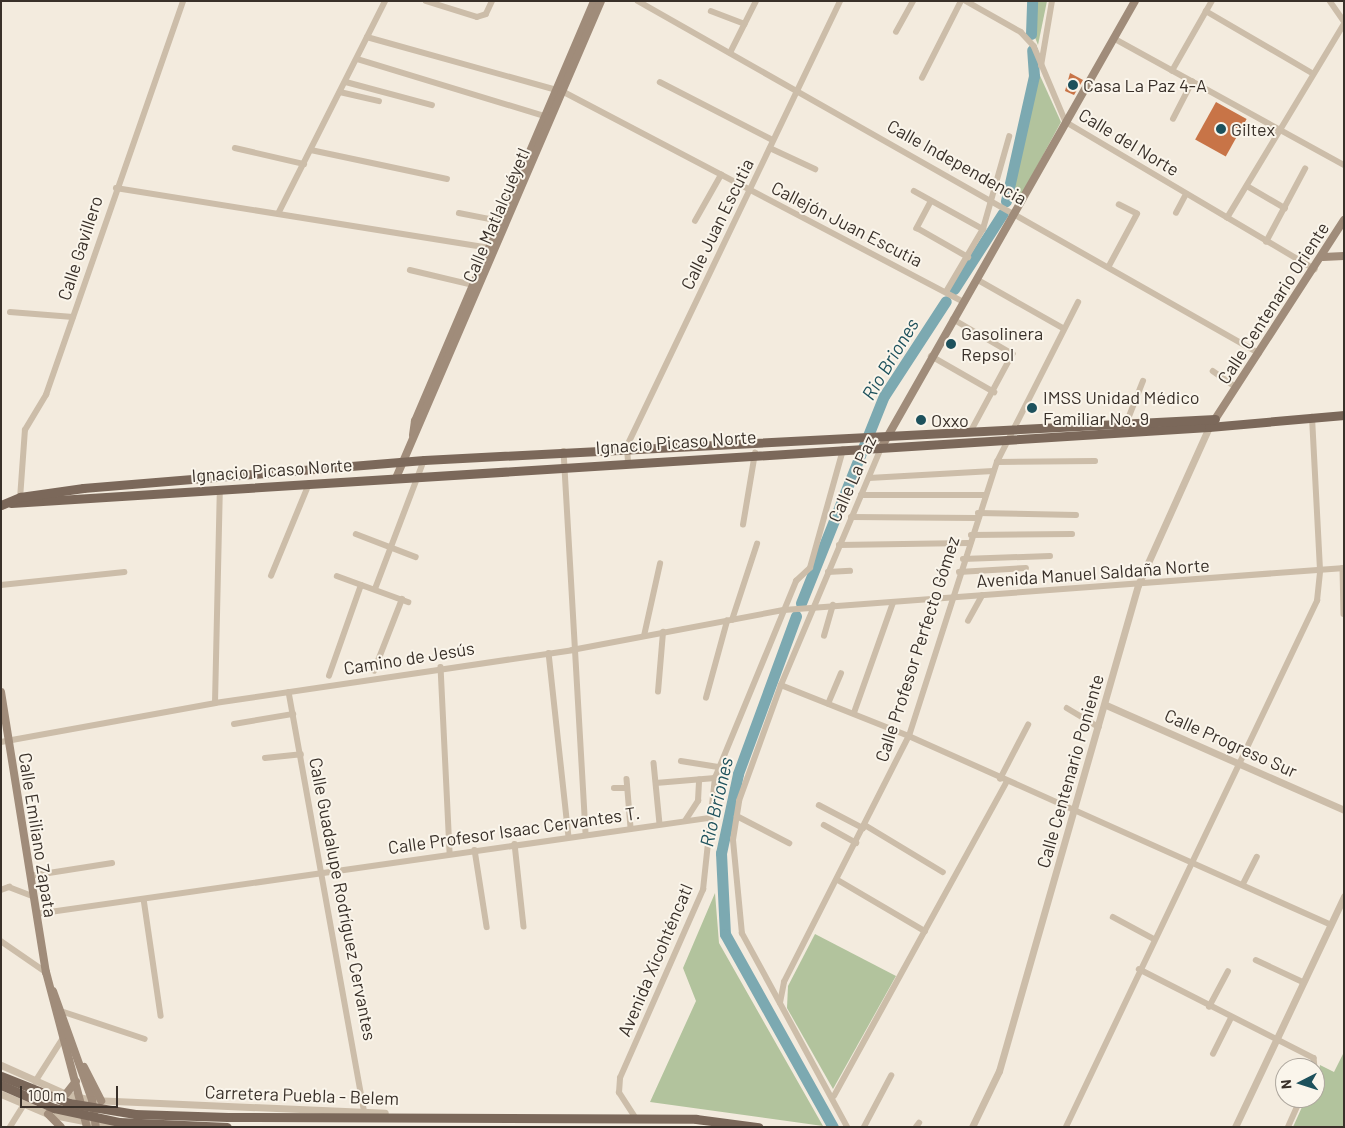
<!DOCTYPE html>
<html>
<head>
<meta charset="utf-8">
<style>
  body { margin:0 }
  #map { position:relative; width:1345px; height:1128px; overflow:hidden; background:#f3ebde; font-family:Barlow,sans-serif }
  div>[style] { position:absolute }
  .green>* { inset:0; background:#b2c39d }
  .river>* { height:11px; margin:-5.5px; padding:0 5.5px; transform-origin:5.5px; border-radius:5.5px; background:#7ca9b1 }
  .building>* { inset:0; background:#c87447; transform-origin:0 0 }
  .minor>* { height:5.5px; margin:-2.75px; padding:0 2.75px; transform-origin:2.75px; border-radius:2.75px; background:#ccbda9 }
  .tertiary>* { height:7px; margin:-3.5px; padding:0 3.5px; transform-origin:3.5px; border-radius:3.5px; background:#ccbda9 }
  .secondary>* { height:8px; margin:-4px; padding:0 4px; transform-origin:4px; border-radius:4px; background:#a08c7a }
  .primary>* { height:9px; margin:-4.5px; padding:0 4.5px; transform-origin:4.5px; border-radius:4.5px; background:#7b685a }
  .primary-bridge>* { height:9px; margin:-4.5px; padding:0 4.5px; transform-origin:4.5px; border-radius:4.5px; background:#7b685a }
  .dots>* { width:14px; height:14px; translate:-50% -50%; box-sizing:border-box; border:2px solid #faf5eb; border-radius:50% }
  span { translate:-50% -50%; white-space:nowrap; text-align:center; line-height:1.15; -webkit-text-stroke:4px #faf5eb; paint-order:stroke }
  .poi-label { font-size:18px; color:#393029 }
  .left { translate:0 -50%; text-align:left }
  .street-label { font-size:18px; color:#393029 }
  .water-label { font-size:19px; color:#1d515c; font-style:italic }
  .frame { position:absolute; inset:0; border:2px solid #393029; pointer-events:none }
  .north { position:absolute; left:1275px; top:1058px; width:50px; height:50px; box-sizing:border-box; background:#faf5eb; border:1px solid #ada69d; border-radius:50%; rotate:265deg; font-size:14px; font-weight:700; line-height:20px; text-align:center; color:#393029 }
  .north::after { content:''; display:block; margin:auto; width:18px; height:22px; background:#1d515c; clip-path:polygon(50% 0,100% 100%,50% 72%,0 100%) }
  .scale { position:absolute; left:20px; top:1086px; width:98px; height:22px; box-sizing:border-box; border:2px solid #393029; border-top:0; padding-left:6px; font-size:15px; line-height:18px; white-space:nowrap; color:#393029; -webkit-text-stroke:4px #faf5eb; paint-order:stroke }
</style>
</head>
<body>
<div id="map">
  <div class="green">
    <i style="clip-path:polygon(1036px 1px,1047px 1px,1038px 45px,1034px 35px)"></i>
    <i style="clip-path:polygon(1037px 69px,1061px 122px,1017px 203px,1006px 198px)"></i>
    <i style="clip-path:polygon(715px 893px,719px 943px,823px 1126px,650px 1102px,696px 1001px,683px 968px)"></i>
    <i style="clip-path:polygon(815px 934px,896px 976px,833px 1089px,787px 1008px,788px 986px)"></i>
    <i style="clip-path:polygon(1344px 1052px,1344px 1127px,1293px 1127px,1306px 1098px,1315px 1098px,1320px 1065px,1334px 1072px)"></i>
  </div>
  <div class="river">
    <i style="left:1031px;top:34px;width:33px;rotate:-88deg"></i>
    <i style="left:1006px;top:201px;width:128px;rotate:-77.4deg"></i>
    <i style="left:1034px;top:76px;width:26px;rotate:-94deg"></i>
    <i style="left:954px;top:289px;width:90px;rotate:-57.2deg"></i>
    <i style="left:801px;top:603px;width:223px;rotate:-68.2deg"></i>
    <i style="left:884px;top:396px;width:113px;rotate:-56.9deg"></i>
    <i style="left:796px;top:616px;width:168px;rotate:110.2deg"></i>
    <i style="left:738px;top:774px;width:81px;rotate:102.1deg"></i>
    <i style="left:721px;top:853px;width:81px;rotate:87.2deg"></i>
    <i style="left:725px;top:934px;width:221px;rotate:60.8deg"></i>
  </div>
  <div class="building">
    <i style="clip-path:polygon(1070px 73px,1083px 80px,1074px 95px,1065px 91px)"></i>
    <i style="left:1216px;top:102px;width:35px;height:43px;rotate:29deg"></i>
  </div>
  <div class="minor">
    <i style="left:426px;top:1px;width:53px;rotate:17.4deg"></i>
    <i style="left:477px;top:17px;width:9px;rotate:-18deg"></i>
    <i style="left:486px;top:14px;width:14px;rotate:-65deg"></i>
    <i style="left:638px;top:1px;width:714px;rotate:29.55deg"></i>
    <i style="left:966px;top:1px;width:63px;rotate:29.4deg"></i>
    <i style="left:1021px;top:32px;width:19px;rotate:47deg"></i>
    <i style="left:1034px;top:46px;width:82px;rotate:67.2deg"></i>
    <i style="left:1066px;top:122px;width:289px;rotate:30.6deg"></i>
    <i style="left:1330px;top:1px;width:24px;rotate:55deg"></i>
    <i style="left:711px;top:11px;width:36px;rotate:21deg"></i>
    <i style="left:1206px;top:11px;width:123px;rotate:30.3deg"></i>
    <i style="left:896px;top:32px;width:35px;rotate:-61deg"></i>
    <i style="left:367px;top:37px;width:205px;rotate:15.6deg"></i>
    <i style="left:564px;top:92px;width:452px;rotate:27.7deg"></i>
    <i style="left:1115px;top:39px;width:261px;rotate:28.8deg"></i>
    <i style="left:730px;top:53px;width:58px;rotate:-63.4deg"></i>
    <i style="left:357px;top:59px;width:196px;rotate:16.9deg"></i>
    <i style="left:1041px;top:66px;width:66px;rotate:-80.4deg"></i>
    <i style="left:1172px;top:71px;width:81px;rotate:-60.3deg"></i>
    <i style="left:922px;top:78px;width:86px;rotate:-63.1deg"></i>
    <i style="left:346px;top:82px;width:89px;rotate:15deg"></i>
    <i style="left:660px;top:82px;width:127px;rotate:27.2deg"></i>
    <i style="left:340px;top:92px;width:40px;rotate:13deg"></i>
    <i style="left:1173px;top:119px;width:42px;rotate:-62.8deg"></i>
    <i style="left:235px;top:148px;width:71px;rotate:13.1deg"></i>
    <i style="left:770px;top:148px;width:50px;rotate:25deg"></i>
    <i style="left:311px;top:150px;width:139px;rotate:12deg"></i>
    <i style="left:1247px;top:186px;width:44px;rotate:30.1deg"></i>
    <i style="left:116px;top:188px;width:380px;rotate:9.1deg"></i>
    <i style="left:914px;top:191px;width:79px;rotate:28.8deg"></i>
    <i style="left:931px;top:202px;width:30px;rotate:118deg"></i>
    <i style="left:917px;top:228px;width:59px;rotate:29.6deg"></i>
    <i style="left:459px;top:213px;width:42px;rotate:11deg"></i>
    <i style="left:1176px;top:213px;width:21px;rotate:-62deg"></i>
    <i style="left:278px;top:214px;width:238px;rotate:-63.3deg"></i>
    <i style="left:1227px;top:218px;width:227px;rotate:-58.9deg"></i>
    <i style="left:695px;top:221px;width:53px;rotate:-60.5deg"></i>
    <i style="left:1266px;top:242px;width:83px;rotate:-61.9deg"></i>
    <i style="left:1109px;top:266px;width:59px;rotate:-61.7deg"></i>
    <i style="left:1137px;top:214px;width:20px;rotate:-153deg"></i>
    <i style="left:410px;top:270px;width:65px;rotate:13.4deg"></i>
    <i style="left:978px;top:280px;width:98px;rotate:29.5deg"></i>
    <i style="left:946px;top:292px;width:73px;rotate:-59.6deg"></i>
    <i style="left:983px;top:229px;width:96px;rotate:-74.2deg"></i>
    <i style="left:10px;top:312px;width:63px;rotate:4.5deg"></i>
    <i style="left:953px;top:319px;width:69px;rotate:30.3deg"></i>
    <i style="left:1013px;top:354px;width:89px;rotate:118.3deg"></i>
    <i style="left:931px;top:356px;width:73px;rotate:29.7deg"></i>
    <i style="left:1213px;top:371px;width:28px;rotate:35deg"></i>
    <i style="left:1126px;top:424px;width:46px;rotate:-68.4deg"></i>
    <i style="left:564px;top:451px;width:383px;rotate:86.7deg"></i>
    <i style="left:628px;top:462px;width:16px;rotate:-94deg"></i>
    <i style="left:627px;top:446px;width:493px;rotate:-64.4deg"></i>
    <i style="left:997px;top:462px;width:98px;rotate:-0.6deg"></i>
    <i style="left:869px;top:478px;width:124px;rotate:-3.2deg"></i>
    <i style="left:861px;top:495px;width:124px"></i>
    <i style="left:20px;top:499px;width:69px;rotate:-85.9deg"></i>
    <i style="left:25px;top:430px;width:41px;rotate:-59deg"></i>
    <i style="left:46px;top:395px;width:417px;rotate:-70.8deg"></i>
    <i style="left:978px;top:513px;width:98px;rotate:1.2deg"></i>
    <i style="left:851px;top:517px;width:125px;rotate:0.5deg"></i>
    <i style="left:743px;top:525px;width:73px;rotate:-80.5deg"></i>
    <i style="left:356px;top:534px;width:64px;rotate:21deg"></i>
    <i style="left:971px;top:535px;width:101px;rotate:-0.6deg"></i>
    <i style="left:839px;top:545px;width:129px;rotate:-0.9deg"></i>
    <i style="left:963px;top:559px;width:87px;rotate:-2deg"></i>
    <i style="left:1343px;top:568px;width:46px;rotate:88.8deg"></i>
    <i style="left:828px;top:572px;width:22px;rotate:-3deg"></i>
    <i style="left:959px;top:572px;width:67px;rotate:-3.4deg"></i>
    <i style="left:271px;top:576px;width:100px;rotate:-67.6deg"></i>
    <i style="left:337px;top:576px;width:76px;rotate:20.1deg"></i>
    <i style="left:1px;top:585px;width:124px;rotate:-6deg"></i>
    <i style="left:375px;top:589px;width:138px;rotate:-69.2deg"></i>
    <i style="left:732px;top:620px;width:80px;rotate:-71.8deg"></i>
    <i style="left:968px;top:621px;width:29px;rotate:-61deg"></i>
    <i style="left:644px;top:636px;width:74px;rotate:-77.5deg"></i>
    <i style="left:824px;top:636px;width:32px;rotate:-74deg"></i>
    <i style="left:549px;top:653px;width:184px;rotate:83.8deg"></i>
    <i style="left:441px;top:667px;width:187px;rotate:87.2deg"></i>
    <i style="left:374px;top:671px;width:77px;rotate:-68.7deg"></i>
    <i style="left:329px;top:676px;width:96px;rotate:-70.6deg"></i>
    <i style="left:781px;top:685px;width:138px;rotate:21.7deg"></i>
    <i style="left:909px;top:736px;width:462px;rotate:24.1deg"></i>
    <i style="left:289px;top:692px;width:428px;rotate:79.8deg"></i>
    <i style="left:658px;top:692px;width:60px;rotate:-85.2deg"></i>
    <i style="left:706px;top:698px;width:80px;rotate:-74.7deg"></i>
    <i style="left:215px;top:703px;width:213px;rotate:-88.7deg"></i>
    <i style="left:828px;top:704px;width:33px;rotate:-67deg"></i>
    <i style="left:1067px;top:708px;width:37px;rotate:31deg"></i>
    <i style="left:854px;top:713px;width:117px;rotate:-70.5deg"></i>
    <i style="left:234px;top:724px;width:60px;rotate:-9.6deg"></i>
    <i style="left:1px;top:742px;width:218px;rotate:-10.3deg"></i>
    <i style="left:215px;top:703px;width:361px;rotate:-8.4deg"></i>
    <i style="left:572px;top:650px;width:216px;rotate:-10.7deg"></i>
    <i style="left:784px;top:610px;width:562px;rotate:-4.29deg"></i>
    <i style="left:265px;top:758px;width:36px;rotate:-6deg"></i>
    <i style="left:681px;top:761px;width:39px;rotate:9deg"></i>
    <i style="left:654px;top:763px;width:61px;rotate:84.4deg"></i>
    <i style="left:627px;top:779px;width:49px;rotate:85.3deg"></i>
    <i style="left:1000px;top:779px;width:61px;rotate:-62.6deg"></i>
    <i style="left:656px;top:783px;width:59px;rotate:-4.8deg"></i>
    <i style="left:614px;top:788px;width:13px"></i>
    <i style="left:819px;top:805px;width:50px;rotate:27.6deg"></i>
    <i style="left:737px;top:816px;width:59px;rotate:27.4deg"></i>
    <i style="left:685px;top:821px;width:24px;rotate:-57deg"></i>
    <i style="left:698px;top:801px;width:21px;rotate:-87deg"></i>
    <i style="left:824px;top:825px;width:37px;rotate:29deg"></i>
    <i style="left:865px;top:825px;width:91px;rotate:31.1deg"></i>
    <i style="left:515px;top:844px;width:83px;rotate:83.8deg"></i>
    <i style="left:475px;top:850px;width:78px;rotate:81.1deg"></i>
    <i style="left:30px;top:876px;width:83px;rotate:-9deg"></i>
    <i style="left:838px;top:880px;width:101px;rotate:30.4deg"></i>
    <i style="left:1243px;top:884px;width:30px;rotate:-63deg"></i>
    <i style="left:1px;top:890px;width:9px;rotate:-21deg"></i>
    <i style="left:9px;top:887px;width:26px;rotate:21deg"></i>
    <i style="left:144px;top:899px;width:118px;rotate:81.7deg"></i>
    <i style="left:36px;top:914px;width:680px;rotate:-8.12deg"></i>
    <i style="left:1113px;top:917px;width:47px;rotate:28.2deg"></i>
    <i style="left:1px;top:941px;width:55px;rotate:34.6deg"></i>
    <i style="left:1256px;top:960px;width:52px;rotate:25.1deg"></i>
    <i style="left:1139px;top:969px;width:196px;rotate:27deg"></i>
    <i style="left:1314px;top:1058px;width:10px;rotate:84deg"></i>
    <i style="left:780px;top:1003px;width:21px;rotate:-79deg"></i>
    <i style="left:784px;top:982px;width:276px;rotate:-63.1deg"></i>
    <i style="left:909px;top:736px;width:288px;rotate:-72.2deg"></i>
    <i style="left:997px;top:462px;width:179px;rotate:-63.1deg"></i>
    <i style="left:1209px;top:1007px;width:40px;rotate:-62deg"></i>
    <i style="left:64px;top:1012px;width:85px;rotate:18.4deg"></i>
    <i style="left:1213px;top:1054px;width:40px;rotate:-63.4deg"></i>
    <i style="left:35px;top:1082px;width:52px;rotate:-57.5deg"></i>
    <i style="left:834px;top:1096px;width:357px;rotate:-61.2deg"></i>
    <i style="left:636px;top:1119px;width:31px;rotate:-123deg"></i>
    <i style="left:619px;top:1093px;width:15px;rotate:-86deg"></i>
    <i style="left:620px;top:1078px;width:206px;rotate:-66.2deg"></i>
    <i style="left:703px;top:890px;width:113px;rotate:-83.9deg"></i>
    <i style="left:715px;top:778px;width:213px;rotate:-67.6deg"></i>
    <i style="left:796px;top:581px;width:19px;rotate:-43deg"></i>
    <i style="left:810px;top:568px;width:123px;rotate:-74.4deg"></i>
    <i style="left:10px;top:1127px;width:26px;rotate:-58deg"></i>
    <i style="left:847px;top:1127px;width:220px;rotate:-118.5deg"></i>
    <i style="left:742px;top:934px;width:94px;rotate:-95.5deg"></i>
    <i style="left:733px;top:840px;width:39px;rotate:-81deg"></i>
    <i style="left:739px;top:801px;width:123px;rotate:-70.1deg"></i>
    <i style="left:781px;top:685px;width:257px;rotate:-67.1deg"></i>
    <i style="left:864px;top:1127px;width:58px;rotate:-62.1deg"></i>
    <i style="left:916px;top:1127px;width:5px;rotate:-53deg"></i>
    <i style="left:1066px;top:1127px;width:583px;rotate:-64.49deg"></i>
    <i style="left:1317px;top:601px;width:31px;rotate:-84deg"></i>
    <i style="left:1320px;top:570px;width:153px;rotate:-93deg"></i>
    <i style="left:1288px;top:1127px;width:32px;rotate:-66deg"></i>
  </div>
  <div class="tertiary">
    <i style="left:1106px;top:705px;width:260px;rotate:23.8deg"></i>
    <i style="left:1px;top:1065px;width:71px;rotate:24deg"></i>
    <i style="left:66px;top:1094px;width:27px;rotate:13deg"></i>
    <i style="left:92px;top:1100px;width:293px;rotate:2.5deg"></i>
    <i style="left:1px;top:1094px;width:51px;rotate:23.1deg"></i>
    <i style="left:48px;top:1114px;width:67px;rotate:11.1deg"></i>
    <i style="left:972px;top:1127px;width:62px;rotate:-64.3deg"></i>
    <i style="left:999px;top:1071px;width:505px;rotate:-74.04deg"></i>
    <i style="left:1138px;top:585px;width:173px;rotate:-65.8deg"></i>
    <i style="left:1235px;top:1127px;width:255px;rotate:-64.7deg"></i>
  </div>
  <div class="secondary">
    <i style="left:1323px;top:257px;width:21px;rotate:-3deg"></i>
    <i style="left:1212px;top:424px;width:243px;rotate:-57.1deg"></i>
    <i style="left:413px;top:435px;width:14px;rotate:-82deg"></i>
    <i style="left:415px;top:421px;width:457px;rotate:-66.9deg"></i>
    <i style="left:881px;top:448px;width:514px;rotate:-60.39deg"></i>
    <i style="left:396px;top:478px;width:519px;rotate:-66.74deg"></i>
    <i style="left:1px;top:692px;width:284px;rotate:80.9deg"></i>
    <i style="left:46px;top:972px;width:160px;rotate:75.2deg"></i>
    <i style="left:53px;top:991px;width:116px;rotate:70.3deg"></i>
    <i style="left:92px;top:1100px;width:27px;rotate:82deg"></i>
    <i style="left:84px;top:1067px;width:38px;rotate:63deg"></i>
    <i style="left:66px;top:1094px;width:16px;rotate:-52deg"></i>
    <i style="left:48px;top:1114px;width:18px;rotate:45deg"></i>
  </div>
  <div class="primary">
    <i style="left:11px;top:503px;width:1200px;rotate:-3.63deg"></i>
    <i style="left:1209px;top:427px;width:136px;rotate:-5.1deg"></i>
    <i style="left:1px;top:505px;width:21px;rotate:-23deg"></i>
    <i style="left:20px;top:497px;width:64px;rotate:-8.1deg"></i>
    <i style="left:83px;top:488px;width:342px;rotate:-4.7deg"></i>
    <i style="left:424px;top:460px;width:792px;rotate:-2.97deg"></i>
    <i style="left:1px;top:1076px;width:73px;rotate:21.7deg"></i>
    <i style="left:228px;top:1117px;width:468px;rotate:0.2deg"></i>
    <i style="left:696px;top:1119px;width:63px;rotate:7.4deg"></i>
    <i style="left:119px;top:1122px;width:108px;rotate:2.7deg"></i>
  </div>
  <div class="primary-bridge">
    <i style="left:1px;top:1085px;width:58px;rotate:23.5deg"></i>
    <i style="left:54px;top:1108px;width:66px;rotate:12.2deg"></i>
    <i style="left:69px;top:1103px;width:67px;rotate:9.5deg"></i>
    <i style="left:135px;top:1114px;width:93px;rotate:1.8deg"></i>
  </div>
  <div class="dots">
    <i style="left:1073px;top:85px;background:#1d515c"></i>
    <i style="left:1221px;top:129px;background:#1d515c"></i>
    <i style="left:951px;top:344px;background:#1d515c"></i>
    <i style="left:1032px;top:408px;background:#1d515c"></i>
    <i style="left:921px;top:420px;background:#1d515c"></i>
  </div>
  <div class="poi-label">
    <span class="left" style="left:1083px;top:85px">Casa La Paz 4-A</span>
    <span class="left" style="left:1231px;top:129px">Giltex</span>
    <span class="left" style="left:961px;top:344px">Gasolinera<br>Repsol</span>
    <span class="left" style="left:1043px;top:408px">IMSS Unidad Médico<br>Familiar No. 9</span>
    <span class="left" style="left:931px;top:420px">Oxxo</span>
  </div>
  <div class="street-label">
    <span style="left:1129px;top:142px;rotate:31deg">Calle del Norte</span>
    <span style="left:957px;top:162px;rotate:29deg">Calle Independencia</span>
    <span style="left:496px;top:215px;rotate:-67deg">Calle Matlalcuéyetl</span>
    <span style="left:717px;top:224px;rotate:-64deg">Calle Juan Escutia</span>
    <span style="left:847px;top:224px;rotate:27deg">Callejón Juan Escutia</span>
    <span style="left:80px;top:248px;rotate:-72deg">Calle Gavillero</span>
    <span style="left:1273px;top:303px;rotate:-57deg">Calle Centenario Oriente</span>
    <span style="left:676px;top:442px;rotate:-4deg">Ignacio Picaso Norte</span>
    <span style="left:272px;top:470px;rotate:-4deg">Ignacio Picaso Norte</span>
    <span style="left:852px;top:479px;rotate:-66deg">Calle La Paz</span>
    <span style="left:1093px;top:573px;rotate:-4deg">Avenida Manuel Saldaña Norte</span>
    <span style="left:917px;top:649px;rotate:-72deg">Calle Profesor Perfecto Gómez</span>
    <span style="left:409px;top:658px;rotate:-9deg">Camino de Jesús</span>
    <span style="left:1231px;top:743px;rotate:24deg">Calle Progreso Sur</span>
    <span style="left:1070px;top:771px;rotate:-74deg">Calle Centenario Poniente</span>
    <span style="left:514px;top:830px;rotate:-8deg">Calle Profesor Isaac Cervantes T.</span>
    <span style="left:38px;top:835px;rotate:81deg">Calle Emiliano Zapata</span>
    <span style="left:343px;top:899px;rotate:79deg">Calle Guadalupe Rodríguez Cervantes</span>
    <span style="left:655px;top:960px;rotate:-67deg">Avenida Xicohténcatl</span>
    <span style="left:302px;top:1095px;rotate:2deg">Carretera Puebla - Belem</span>
  </div>
  <div class="water-label">
    <span style="left:890px;top:359px;rotate:-59deg">Rio Briones</span>
    <span style="left:716px;top:802px;rotate:-77deg">Rio Briones</span>
  </div>
  <div class="frame"></div>
  <div class="north">N</div>
  <div class="scale">100 m</div>
</div>
</body>
</html>
